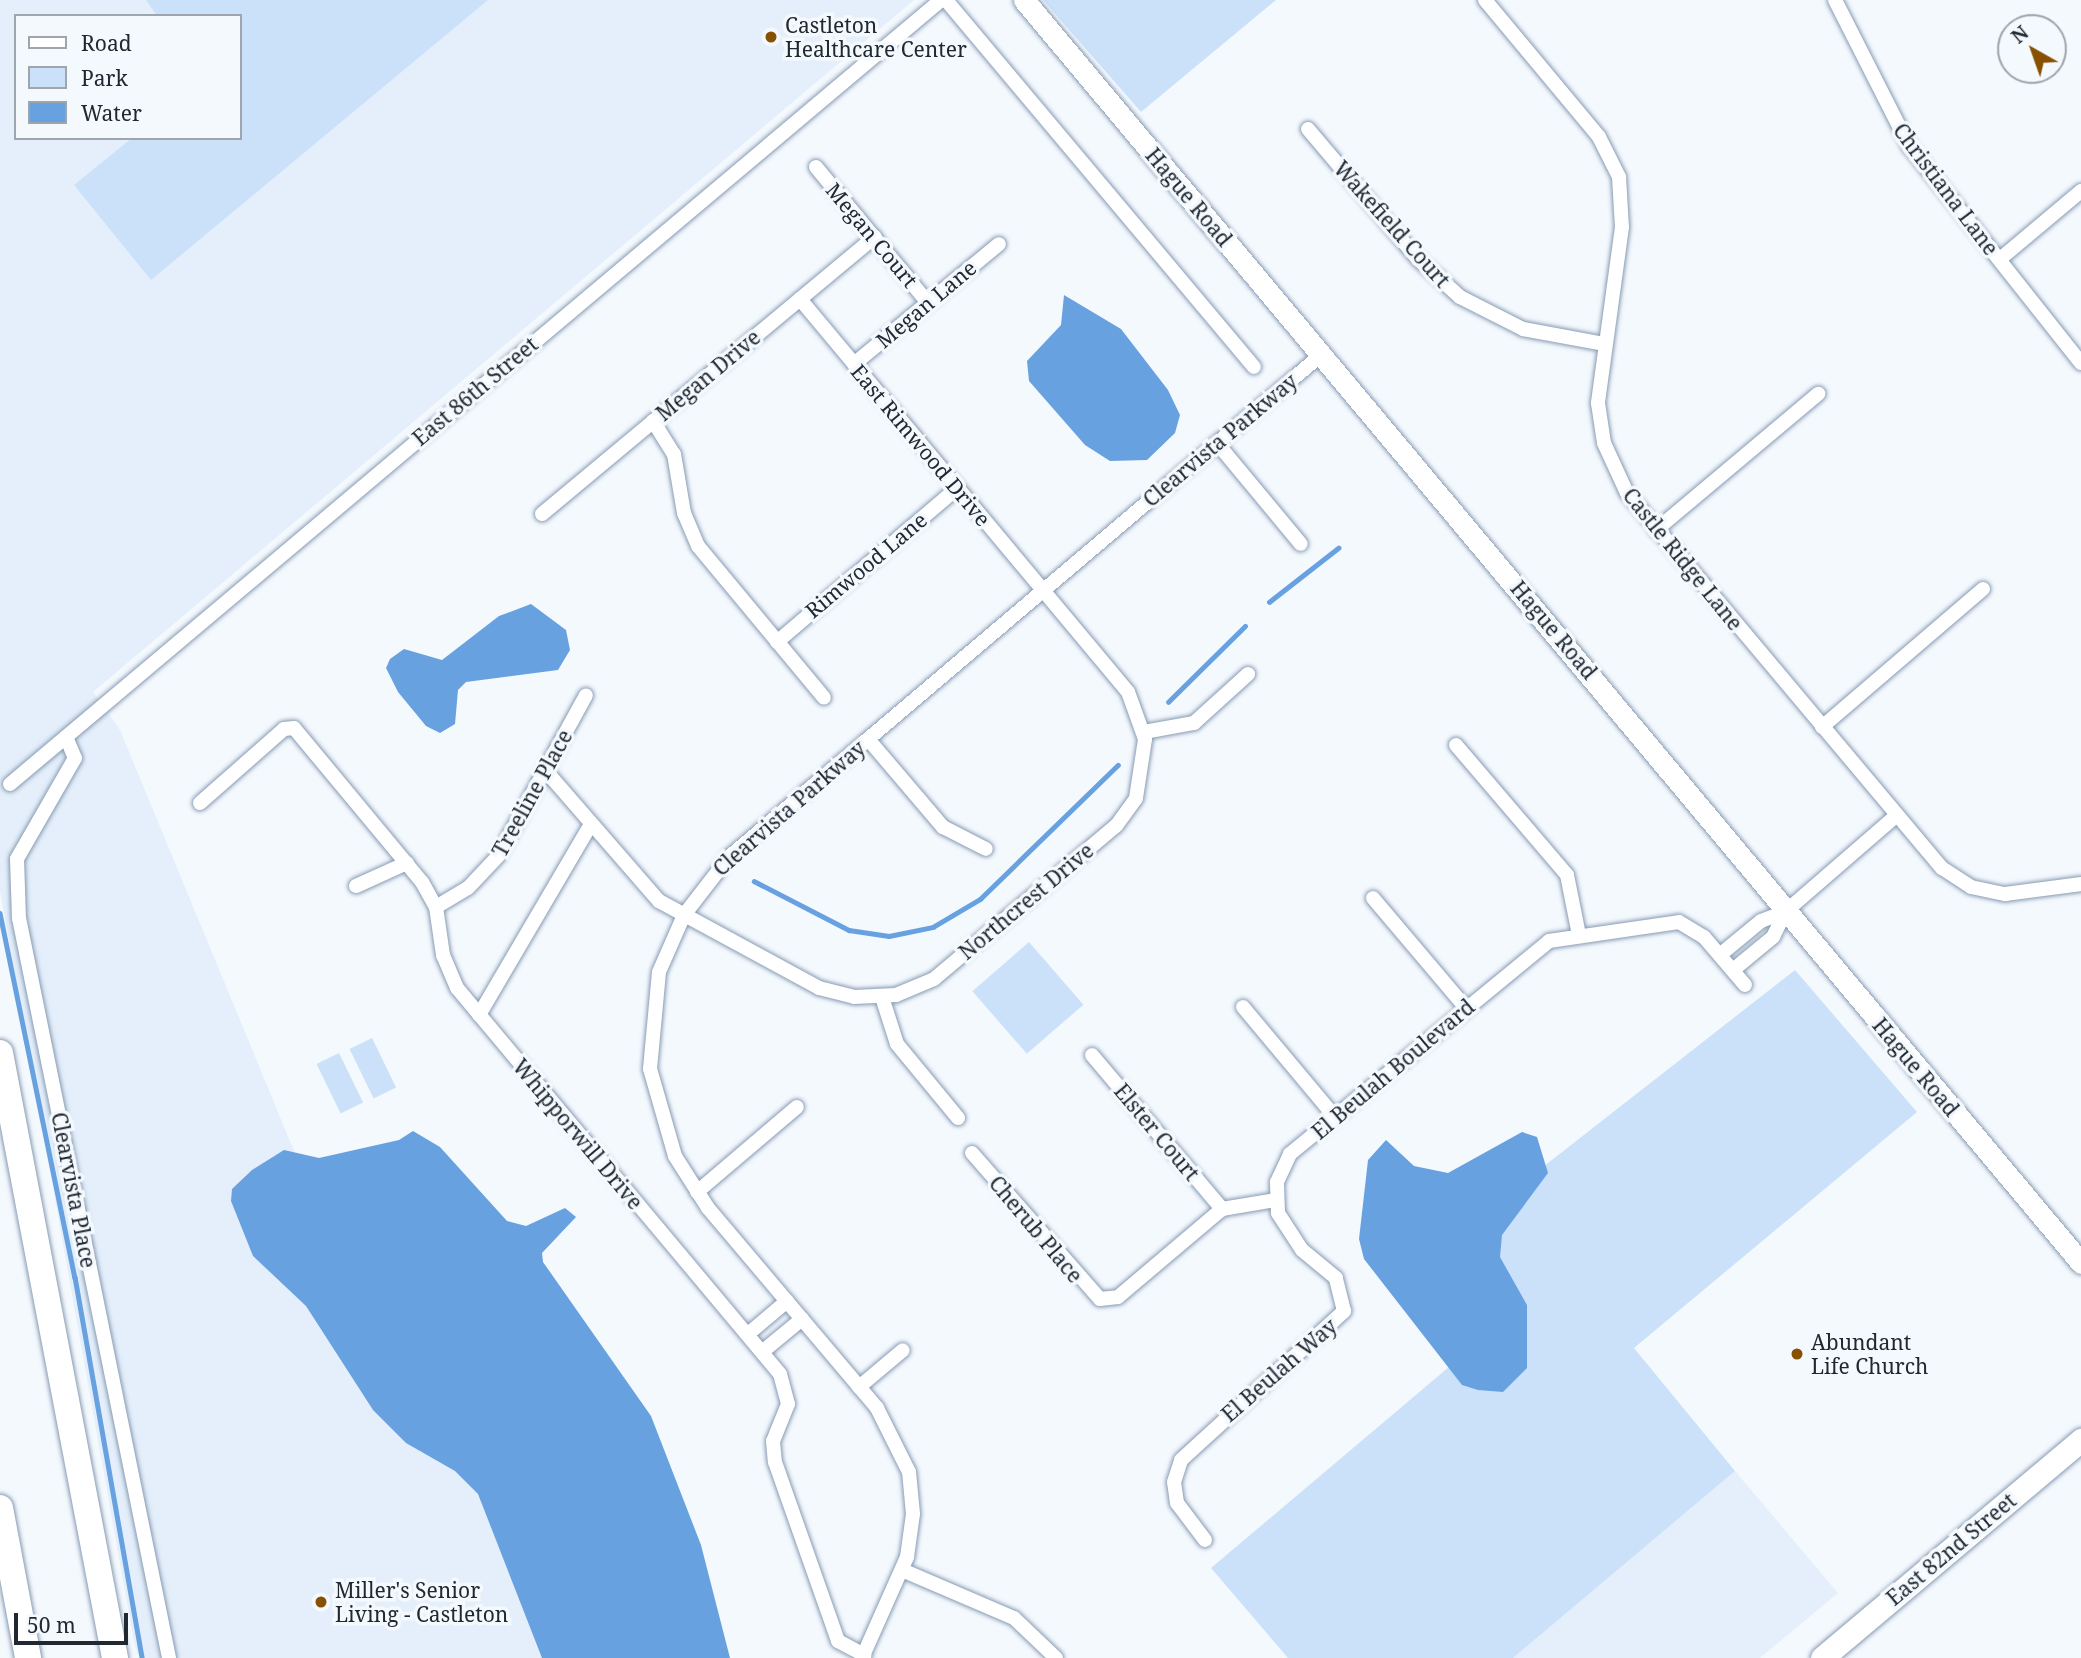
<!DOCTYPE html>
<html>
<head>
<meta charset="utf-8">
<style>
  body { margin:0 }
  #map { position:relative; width:2081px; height:1658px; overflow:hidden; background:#f4f9fe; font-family:"Noto Serif",serif }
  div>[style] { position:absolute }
  .built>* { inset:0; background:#e4effb }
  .green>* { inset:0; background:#cbe1fa; transform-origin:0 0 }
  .water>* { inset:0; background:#68a1e0 }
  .stream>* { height:4.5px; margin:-2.25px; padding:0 2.25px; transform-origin:2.25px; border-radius:2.25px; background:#68a1e0 }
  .roads { filter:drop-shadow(0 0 2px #879bb3) drop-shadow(0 0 2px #879bb3) }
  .street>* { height:14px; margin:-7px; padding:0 7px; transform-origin:7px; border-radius:7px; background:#fff }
  .secondary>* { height:21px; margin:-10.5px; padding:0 10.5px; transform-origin:10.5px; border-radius:10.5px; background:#fff }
  .primary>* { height:23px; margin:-11.5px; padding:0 11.5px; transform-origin:11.5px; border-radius:11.5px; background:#fff }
  .highway>* { height:26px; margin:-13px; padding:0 13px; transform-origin:13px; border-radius:13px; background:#fff }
  .dots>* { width:19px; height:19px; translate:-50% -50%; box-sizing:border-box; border:4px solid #f4f9fe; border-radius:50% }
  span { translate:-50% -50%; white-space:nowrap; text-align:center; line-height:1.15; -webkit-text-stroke:7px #f4f9fe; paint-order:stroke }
  .poi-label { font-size:21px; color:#202831 }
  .left { translate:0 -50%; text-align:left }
  .street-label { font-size:21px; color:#202831 }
  .legend { position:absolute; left:14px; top:14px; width:228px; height:126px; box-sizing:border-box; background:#f4f9fe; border:2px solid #9fa5ac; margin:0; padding:9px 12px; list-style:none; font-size:21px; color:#202831 }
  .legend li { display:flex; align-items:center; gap:14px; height:35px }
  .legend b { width:35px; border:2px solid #9fa5ac }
  .north { position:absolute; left:1997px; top:14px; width:70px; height:70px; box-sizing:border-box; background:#f4f9fe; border:2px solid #9fa5ac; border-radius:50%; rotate:320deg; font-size:19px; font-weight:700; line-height:28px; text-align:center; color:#202831 }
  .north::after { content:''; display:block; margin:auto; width:24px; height:32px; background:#885001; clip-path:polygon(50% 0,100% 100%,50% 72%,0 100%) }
  .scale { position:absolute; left:14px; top:1613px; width:114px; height:32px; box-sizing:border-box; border:4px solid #202831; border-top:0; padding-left:9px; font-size:21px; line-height:24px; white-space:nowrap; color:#202831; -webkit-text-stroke:5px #f4f9fe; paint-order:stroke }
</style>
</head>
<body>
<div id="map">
  <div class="built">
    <i style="clip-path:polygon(evenodd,0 0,914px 0,93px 692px,120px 730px,355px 1298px,458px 1430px,550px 1658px,139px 1658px,134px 1642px,0 891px,0 0,16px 16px,240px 16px,240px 138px,16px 138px,16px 16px)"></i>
    <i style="clip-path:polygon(1735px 1471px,1838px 1593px,1760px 1658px,1513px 1658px)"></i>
  </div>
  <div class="green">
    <i style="clip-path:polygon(146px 0,488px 0,151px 280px,74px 185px,132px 138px,240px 138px,240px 16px,157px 16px)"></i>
    <i style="clip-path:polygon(1043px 0,1276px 0,1141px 112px)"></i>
    <i style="left:1029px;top:942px;width:83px;height:75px;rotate:49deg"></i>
    <i style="clip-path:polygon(1795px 970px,1917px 1112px,1634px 1348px,1735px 1471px,1513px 1658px,1288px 1658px,1211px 1568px,1456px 1361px,1475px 1220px)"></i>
    <i style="left:372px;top:1038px;width:55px;height:25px;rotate:64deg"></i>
    <i style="left:339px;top:1053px;width:55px;height:25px;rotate:64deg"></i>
  </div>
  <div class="water">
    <i style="clip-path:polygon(1064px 295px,1121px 329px,1168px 390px,1180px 415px,1175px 433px,1147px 460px,1110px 461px,1085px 445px,1029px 381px,1027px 361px,1061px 325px)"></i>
    <i style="clip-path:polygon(531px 604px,566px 630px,570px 650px,558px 670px,466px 682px,458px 690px,455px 724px,440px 733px,426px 726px,398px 692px,386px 668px,390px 659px,404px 649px,442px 660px,499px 616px)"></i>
    <i style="clip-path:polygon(413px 1131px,440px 1147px,507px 1221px,526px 1226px,565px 1208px,576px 1217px,542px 1253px,543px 1262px,651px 1416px,701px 1545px,730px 1658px,542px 1658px,478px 1494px,455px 1471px,406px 1443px,373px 1410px,306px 1306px,253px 1256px,231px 1201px,232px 1189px,252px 1170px,284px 1150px,319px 1158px,399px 1140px)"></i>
    <i style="clip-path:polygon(1522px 1132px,1537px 1137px,1548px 1173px,1502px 1235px,1500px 1257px,1527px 1305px,1527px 1368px,1503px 1392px,1478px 1390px,1462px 1385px,1364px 1259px,1359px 1239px,1368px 1160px,1386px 1140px,1414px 1166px,1448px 1173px)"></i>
  </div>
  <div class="stream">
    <i style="left:1269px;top:602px;width:88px;rotate:-38deg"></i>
    <i style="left:1168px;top:702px;width:108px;rotate:-44.6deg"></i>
    <i style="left:754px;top:881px;width:107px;rotate:27.3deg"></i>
    <i style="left:849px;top:930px;width:40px;rotate:8.5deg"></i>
    <i style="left:889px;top:936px;width:45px;rotate:-11.6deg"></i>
    <i style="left:933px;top:927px;width:55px;rotate:-30.8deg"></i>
    <i style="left:980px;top:899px;width:192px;rotate:-44.2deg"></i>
    <i style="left:0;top:913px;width:372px;rotate:78.4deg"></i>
    <i style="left:75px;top:1277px;width:387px;rotate:80deg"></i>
  </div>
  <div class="roads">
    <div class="street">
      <i style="left:946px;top:0;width:479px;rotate:50deg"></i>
      <i style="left:1485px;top:0;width:178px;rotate:50.2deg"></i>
      <i style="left:1599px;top:137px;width:45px;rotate:63.4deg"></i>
      <i style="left:1619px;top:177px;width:50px;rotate:86.6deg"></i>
      <i style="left:1622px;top:227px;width:178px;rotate:97.8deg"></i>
      <i style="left:1598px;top:403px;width:40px;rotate:81.5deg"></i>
      <i style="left:1604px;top:443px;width:55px;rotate:65.3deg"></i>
      <i style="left:1627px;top:493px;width:490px;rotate:50deg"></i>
      <i style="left:1942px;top:868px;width:35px;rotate:33deg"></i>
      <i style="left:1971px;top:887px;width:35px;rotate:12deg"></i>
      <i style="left:2005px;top:894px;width:77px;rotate:-7.5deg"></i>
      <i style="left:1835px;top:0;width:164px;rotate:63.1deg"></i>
      <i style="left:1909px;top:146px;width:277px;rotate:51.6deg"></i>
      <i style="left:1308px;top:129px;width:170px;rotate:49.8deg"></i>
      <i style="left:1418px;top:259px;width:57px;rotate:42.1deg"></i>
      <i style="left:1460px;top:297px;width:71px;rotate:26.9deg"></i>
      <i style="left:1523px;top:329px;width:82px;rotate:10.5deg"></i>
      <i style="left:816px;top:167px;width:176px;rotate:50.5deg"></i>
      <i style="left:2000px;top:259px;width:106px;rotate:-40deg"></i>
      <i style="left:854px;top:364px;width:188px;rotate:-39.6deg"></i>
      <i style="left:653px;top:421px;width:39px;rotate:58deg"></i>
      <i style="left:674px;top:454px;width:60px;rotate:80.4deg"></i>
      <i style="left:684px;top:513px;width:36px;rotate:67deg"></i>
      <i style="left:698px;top:546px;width:197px;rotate:50.3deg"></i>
      <i style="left:1217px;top:443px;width:131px;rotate:50.3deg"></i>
      <i style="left:542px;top:514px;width:433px;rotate:-39.8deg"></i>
      <i style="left:1656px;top:530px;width:212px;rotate:-40deg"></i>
      <i style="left:777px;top:642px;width:235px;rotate:-40.5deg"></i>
      <i style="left:1822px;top:727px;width:212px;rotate:-40.6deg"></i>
      <i style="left:1144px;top:732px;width:51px;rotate:-10.2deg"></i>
      <i style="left:1194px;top:723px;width:73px;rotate:-42.2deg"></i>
      <i style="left:66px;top:737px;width:23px;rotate:67deg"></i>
      <i style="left:75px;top:758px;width:116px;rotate:119.9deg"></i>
      <i style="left:17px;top:859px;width:59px;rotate:88.1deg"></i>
      <i style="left:19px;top:918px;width:755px;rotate:78.54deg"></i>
      <i style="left:868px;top:739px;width:116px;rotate:49.6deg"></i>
      <i style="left:943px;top:827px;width:48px;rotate:27.1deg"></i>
      <i style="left:1456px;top:745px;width:171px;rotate:49.5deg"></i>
      <i style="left:1567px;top:875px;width:61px;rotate:78.7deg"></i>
      <i style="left:545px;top:770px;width:174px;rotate:49deg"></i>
      <i style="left:659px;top:901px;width:182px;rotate:28.5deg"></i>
      <i style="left:819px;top:988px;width:36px;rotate:14deg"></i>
      <i style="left:854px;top:997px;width:42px;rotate:-2.7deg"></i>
      <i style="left:896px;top:995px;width:41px;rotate:-22.8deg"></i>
      <i style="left:934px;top:979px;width:238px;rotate:-40.1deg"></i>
      <i style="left:1116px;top:826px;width:34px;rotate:-54deg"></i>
      <i style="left:1136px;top:798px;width:60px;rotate:-81.3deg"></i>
      <i style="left:1145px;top:739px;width:50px;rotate:-109.9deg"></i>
      <i style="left:1128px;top:692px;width:512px;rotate:-129.85deg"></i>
      <i style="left:10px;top:784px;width:1217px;rotate:-40.1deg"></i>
      <i style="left:200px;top:803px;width:112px;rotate:-41.4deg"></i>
      <i style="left:284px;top:729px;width:10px;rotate:-6deg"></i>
      <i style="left:294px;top:728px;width:200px;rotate:50.3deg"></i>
      <i style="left:422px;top:882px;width:29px;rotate:61deg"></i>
      <i style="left:436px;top:907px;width:49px;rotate:81.7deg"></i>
      <i style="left:443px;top:955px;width:36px;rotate:67deg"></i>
      <i style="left:457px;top:988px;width:503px;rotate:50.08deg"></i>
      <i style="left:780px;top:1374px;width:31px;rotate:75deg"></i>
      <i style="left:788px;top:1404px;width:40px;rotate:112deg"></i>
      <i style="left:773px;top:1441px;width:21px;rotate:85deg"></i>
      <i style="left:775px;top:1462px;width:190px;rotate:70.6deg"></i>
      <i style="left:838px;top:1641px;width:30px;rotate:28deg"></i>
      <i style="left:356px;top:886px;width:56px;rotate:-24.3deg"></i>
      <i style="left:1373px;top:898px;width:144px;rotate:49.8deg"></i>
      <i style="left:436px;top:907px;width:37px;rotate:-31deg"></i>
      <i style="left:468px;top:888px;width:44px;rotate:-46.8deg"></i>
      <i style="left:498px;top:856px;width:183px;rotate:-61.3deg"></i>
      <i style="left:1721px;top:954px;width:52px;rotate:-39.5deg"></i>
      <i style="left:1761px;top:921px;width:26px;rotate:-21deg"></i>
      <i style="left:1785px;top:912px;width:147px;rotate:-40.9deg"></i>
      <i style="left:1733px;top:970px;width:52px;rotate:-39.5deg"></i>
      <i style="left:1773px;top:937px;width:28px;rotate:-64deg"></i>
      <i style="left:882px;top:997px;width:49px;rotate:72.3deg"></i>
      <i style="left:897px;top:1044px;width:96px;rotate:50.5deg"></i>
      <i style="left:1243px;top:1007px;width:143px;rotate:50.1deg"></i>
      <i style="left:479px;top:1015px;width:221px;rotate:-59.6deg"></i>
      <i style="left:1092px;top:1055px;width:202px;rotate:49.8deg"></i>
      <i style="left:972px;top:1153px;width:194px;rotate:48.8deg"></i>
      <i style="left:1100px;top:1299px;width:18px;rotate:-6deg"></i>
      <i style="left:1118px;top:1297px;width:136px;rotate:-40.2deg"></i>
      <i style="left:1222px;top:1209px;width:55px;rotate:-9.5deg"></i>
      <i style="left:697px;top:1192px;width:131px;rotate:-40.4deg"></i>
      <i style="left:748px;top:1334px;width:51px;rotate:-40.2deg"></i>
      <i style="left:762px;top:1352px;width:52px;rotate:-39.5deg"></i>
      <i style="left:859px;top:1387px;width:57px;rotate:-40.1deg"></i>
      <i style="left:1205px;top:1540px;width:46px;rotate:-127.1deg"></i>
      <i style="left:1177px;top:1503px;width:21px;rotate:-98deg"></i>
      <i style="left:1174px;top:1482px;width:23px;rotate:-72deg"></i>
      <i style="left:1181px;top:1460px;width:221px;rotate:-42.4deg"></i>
      <i style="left:1344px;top:1311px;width:34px;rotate:-104deg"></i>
      <i style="left:1336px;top:1278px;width:44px;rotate:-140.5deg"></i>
      <i style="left:1302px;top:1250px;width:44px;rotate:-123deg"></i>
      <i style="left:1278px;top:1213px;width:31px;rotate:-92deg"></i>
      <i style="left:1277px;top:1182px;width:31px;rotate:-65deg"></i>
      <i style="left:1290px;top:1154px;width:335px;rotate:-39.4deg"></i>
      <i style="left:1549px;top:941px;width:131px;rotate:-8.3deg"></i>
      <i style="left:1679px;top:922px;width:29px;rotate:31deg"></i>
      <i style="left:1704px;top:937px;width:63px;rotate:49.5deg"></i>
      <i style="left:902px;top:1570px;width:122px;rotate:23.2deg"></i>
      <i style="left:1014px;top:1618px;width:58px;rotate:43.6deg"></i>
      <i style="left:862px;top:1658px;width:111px;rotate:-66deg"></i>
      <i style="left:907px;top:1557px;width:43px;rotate:-82.1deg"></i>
      <i style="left:913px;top:1514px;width:42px;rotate:-95.4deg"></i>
      <i style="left:909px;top:1472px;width:72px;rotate:-116.6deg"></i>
      <i style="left:877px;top:1408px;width:262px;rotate:-130.2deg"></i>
      <i style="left:708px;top:1208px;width:62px;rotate:-122.4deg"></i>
      <i style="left:675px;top:1156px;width:91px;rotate:-106deg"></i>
      <i style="left:650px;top:1069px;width:97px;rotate:-84.7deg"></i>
      <i style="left:659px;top:972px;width:62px;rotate:-66.3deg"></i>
      <i style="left:684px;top:915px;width:73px;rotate:-52.2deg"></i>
      <i style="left:729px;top:857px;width:776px;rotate:-40.3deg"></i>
    </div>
    <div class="secondary">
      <i style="left:1024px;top:0;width:1647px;rotate:50.07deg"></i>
    </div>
    <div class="primary">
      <i style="left:1822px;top:1658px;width:339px;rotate:-40.1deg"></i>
    </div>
    <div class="highway">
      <i style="left:0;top:1053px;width:616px;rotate:79.24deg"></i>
      <i style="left:0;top:1508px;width:153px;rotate:79.4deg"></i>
    </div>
  </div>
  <div class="dots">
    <i style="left:771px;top:37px;background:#885001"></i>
    <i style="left:1797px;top:1354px;background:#885001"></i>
    <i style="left:321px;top:1602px;background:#885001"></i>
  </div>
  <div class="poi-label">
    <span class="left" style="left:785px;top:37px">Castleton<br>Healthcare Center</span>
    <span class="left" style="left:1811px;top:1354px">Abundant<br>Life Church</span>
    <span class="left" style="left:335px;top:1602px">Miller's Senior<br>Living - Castleton</span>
  </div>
  <div class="street-label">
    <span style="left:1946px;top:189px;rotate:53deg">Christiana Lane</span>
    <span style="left:1189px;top:197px;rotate:50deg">Hague Road</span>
    <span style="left:1392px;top:224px;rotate:48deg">Wakefield Court</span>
    <span style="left:872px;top:235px;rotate:50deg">Megan Court</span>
    <span style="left:926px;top:304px;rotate:-40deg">Megan Lane</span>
    <span style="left:708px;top:375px;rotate:-40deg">Megan Drive</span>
    <span style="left:475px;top:391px;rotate:-40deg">East 86th Street</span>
    <span style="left:1220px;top:440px;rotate:-40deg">Clearvista Parkway</span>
    <span style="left:921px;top:445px;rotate:50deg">East Rimwood Drive</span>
    <span style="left:1683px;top:559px;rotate:51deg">Castle Ridge Lane</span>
    <span style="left:866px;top:565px;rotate:-40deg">Rimwood Lane</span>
    <span style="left:1554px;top:630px;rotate:50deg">Hague Road</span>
    <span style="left:532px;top:793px;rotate:-61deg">Treeline Place</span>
    <span style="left:789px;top:808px;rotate:-41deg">Clearvista Parkway</span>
    <span style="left:1026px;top:901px;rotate:-40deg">Northcrest Drive</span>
    <span style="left:1916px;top:1067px;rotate:50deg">Hague Road</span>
    <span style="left:1393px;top:1069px;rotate:-40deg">El Beulah Boulevard</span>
    <span style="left:1157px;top:1132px;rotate:50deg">Elster Court</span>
    <span style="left:578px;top:1134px;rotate:50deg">Whipporwill Drive</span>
    <span style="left:74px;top:1190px;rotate:79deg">Clearvista Place</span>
    <span style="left:1036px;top:1229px;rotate:50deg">Cherub Place</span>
    <span style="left:1279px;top:1370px;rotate:-41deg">El Beulah Way</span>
    <span style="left:1951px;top:1549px;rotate:-40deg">East 82nd Street</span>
  </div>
  <ul class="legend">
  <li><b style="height:9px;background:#fff"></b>Road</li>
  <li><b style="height:19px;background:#cbe1fa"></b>Park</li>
  <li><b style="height:19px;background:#68a1e0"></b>Water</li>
  </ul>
  <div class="north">N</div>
  <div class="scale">50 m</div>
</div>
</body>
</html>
